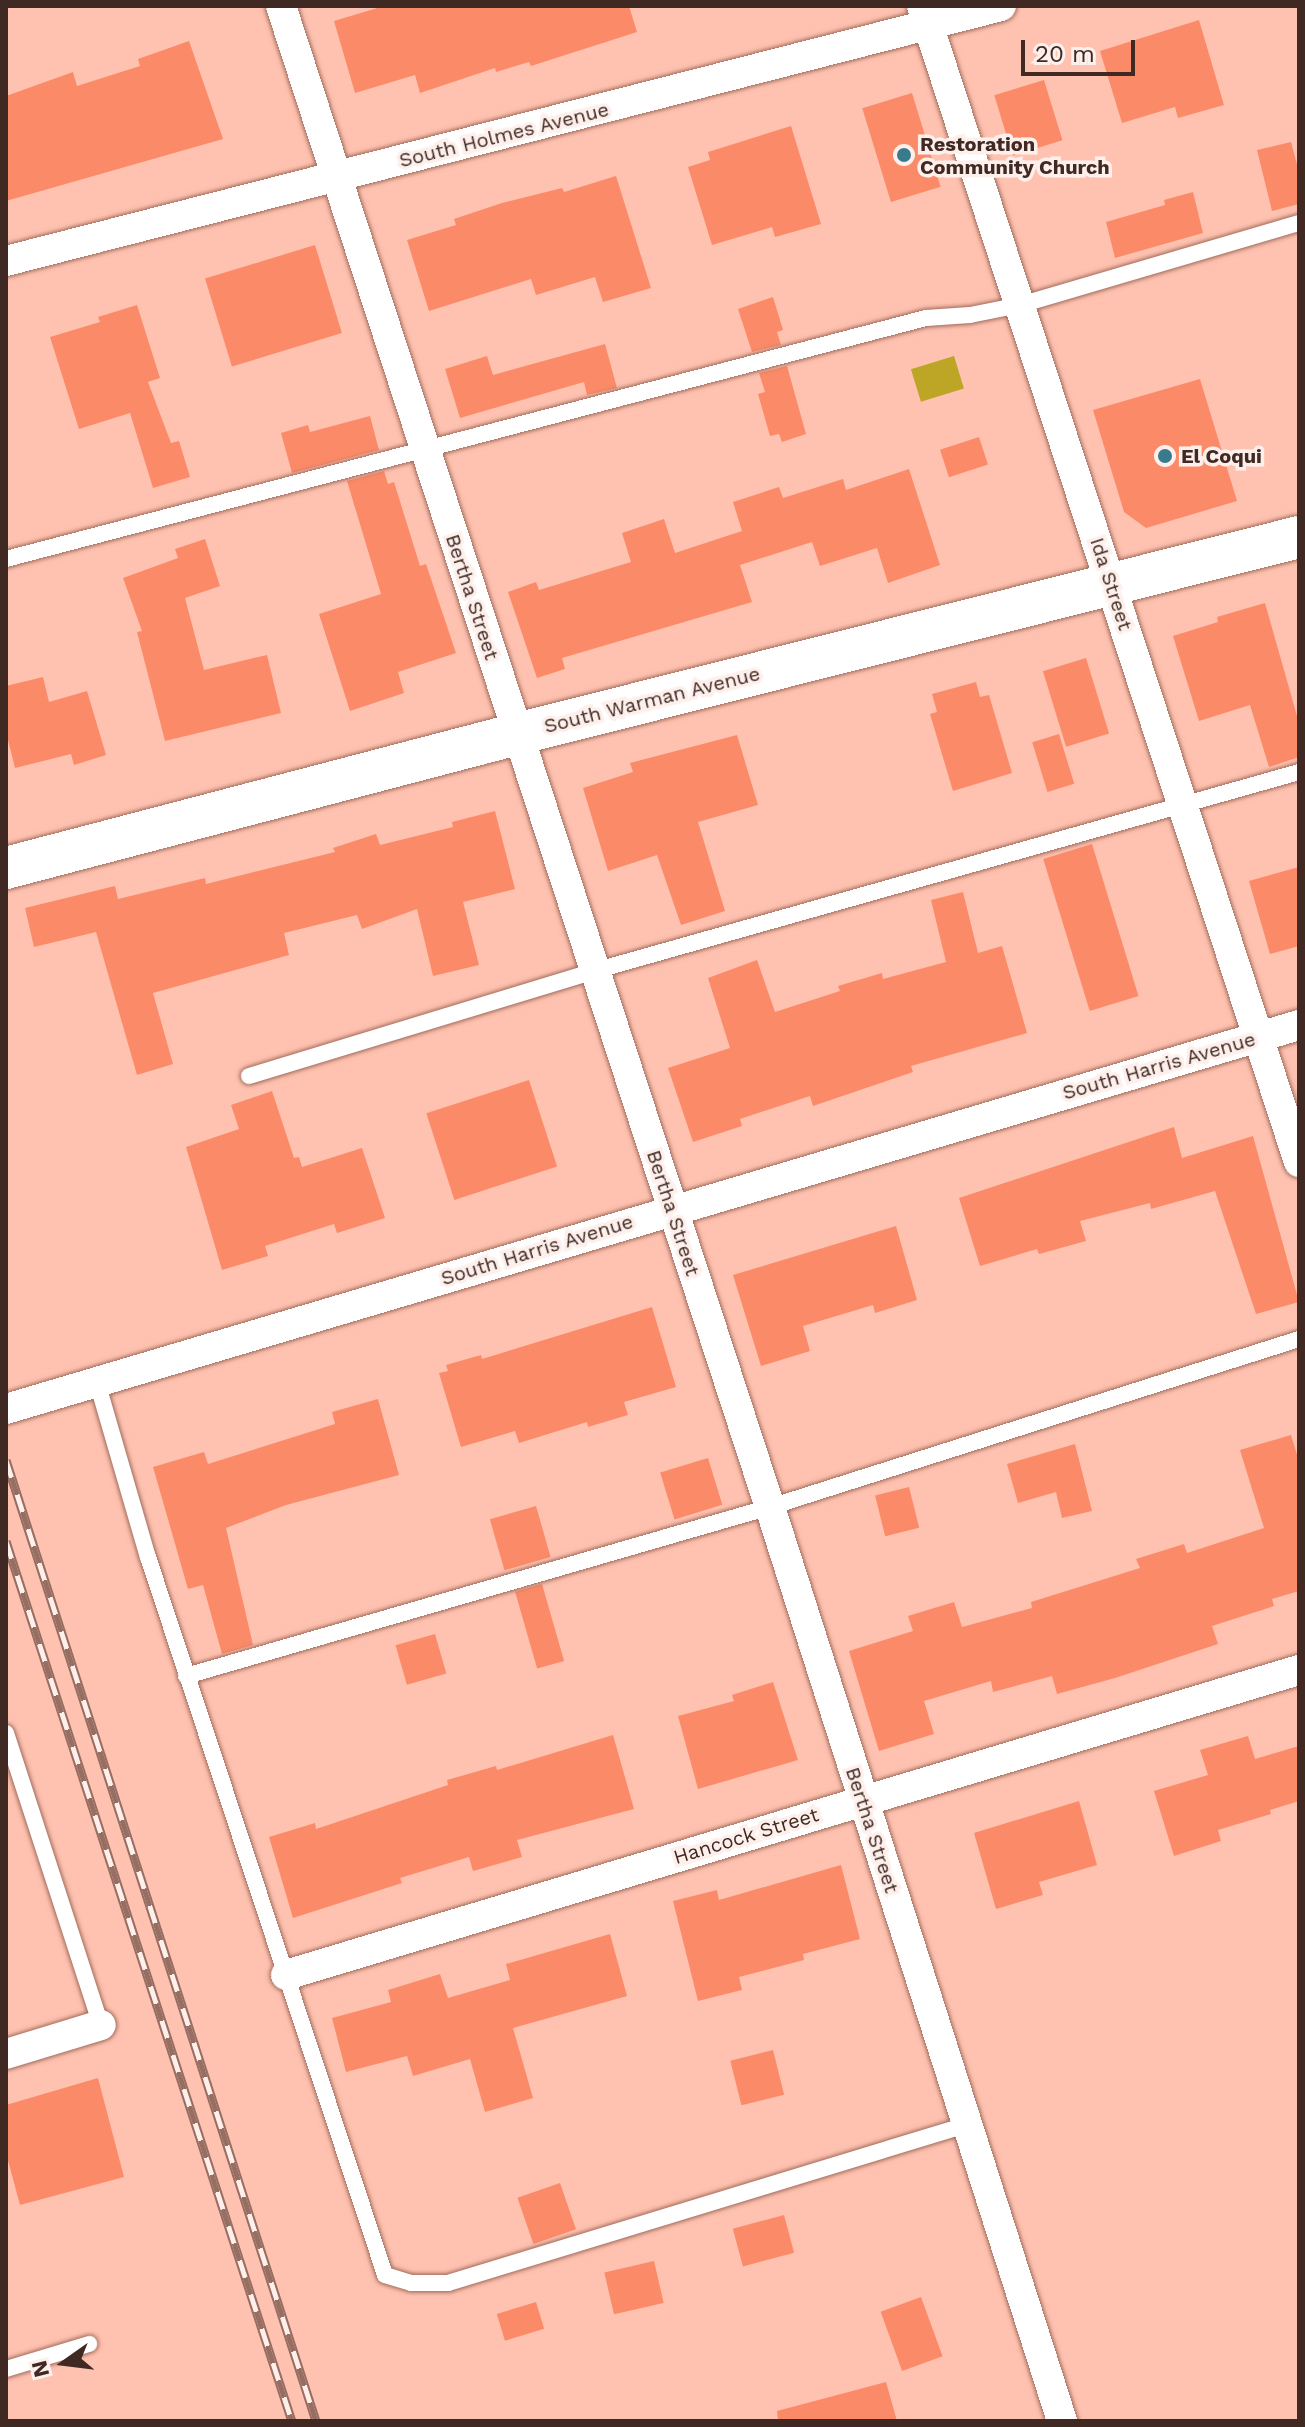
<!DOCTYPE html>
<html>
<head>
<meta charset="utf-8">
<style>
  body { margin:0 }
  #map { position:relative; width:1305px; height:2427px; overflow:hidden; background:#ffc2b0; font-family:"Work Sans",sans-serif }
  div>[style] { position:absolute }
  .green>* { inset:0; background:#bda526; transform-origin:0 0 }
  .building>* { inset:0; background:#fb8a68; transform-origin:0 0 }
  .roads { filter:drop-shadow(0 0 2px #a16b5b) drop-shadow(0 0 2px #a16b5b) }
  .lane>* { height:16px; margin:-8px; padding:0 8px; transform-origin:8px; border-radius:8px; background:#fff }
  .street>* { height:30px; margin:-15px; padding:0 15px; transform-origin:15px; border-radius:15px; background:#fff }
  .secondary>* { height:42px; margin:-21px; padding:0 21px; transform-origin:21px; border-radius:21px; background:#fff }
  .rail>* { height:9px; margin-top:-4.5px; transform-origin:0; background:repeating-linear-gradient(90deg,#fdf0ec 0 18px,#966e62 0 36px); box-sizing:border-box; border-block:2px solid #966e62 }
  .dots>* { width:22px; height:22px; translate:-50% -50%; box-sizing:border-box; border:4px solid #fdf0ec; border-radius:50% }
  span { translate:-50% -50%; white-space:nowrap; text-align:center; line-height:1.15; -webkit-text-stroke:7px #fdf0ec; paint-order:stroke }
  .street-label { font-size:20px; color:#402922 }
  .poi-label { font-size:20px; color:#402922; font-weight:700 }
  .left { translate:0 -50%; text-align:left }
  .frame { position:absolute; inset:0; border:8px solid #402922; pointer-events:none }
  .north { position:absolute; left:24px; top:2323px; width:80px; height:80px; -webkit-text-stroke:6px #fdf0ec; paint-order:stroke; rotate:256deg; font-size:22px; font-weight:700; line-height:32px; text-align:center; color:#402922 }
  .north::after { content:''; display:block; margin:auto; width:28px; height:36px; background:#402922; clip-path:polygon(50% 0,100% 100%,50% 72%,0 100%) }
  .scale { position:absolute; left:1021px; top:40px; width:114px; height:36px; box-sizing:border-box; border:4px solid #402922; border-top:0; padding-left:10px; font-size:24px; line-height:28px; white-space:nowrap; color:#402922; -webkit-text-stroke:6px #fdf0ec; paint-order:stroke }
</style>
</head>
<body>
<div id="map">
  <div class="green">
    <i style="left:954px;top:356px;width:34px;height:45px;rotate:73deg"></i>
  </div>
  <div class="building">
    <i style="clip-path:polygon(384px 6px,629px 6px,637px 32px,531px 66px,529px 62px,496px 72px,495px 68px,420px 93px,415px 75px,355px 93px,334px 21px)"></i>
    <i style="clip-path:polygon(1199px 20px,1224px 105px,1178px 118px,1175px 107px,1122px 123px,1100px 51px)"></i>
    <i style="clip-path:polygon(189px 41px,223px 139px,6px 201px,6px 96px,73px 72px,77px 86px,140px 66px,138px 59px)"></i>
    <i style="left:1044px;top:80px;width:63px;height:52px;rotate:73deg"></i>
    <i style="left:912px;top:93px;width:98px;height:52px;rotate:73deg"></i>
    <i style="clip-path:polygon(791px 126px,821px 224px,775px 237px,772px 227px,712px 245px,688px 167px,710px 160px,708px 152px)"></i>
    <i style="clip-path:polygon(1291px 142px,1299px 172px,1299px 204px,1272px 211px,1257px 150px)"></i>
    <i style="clip-path:polygon(616px 176px,651px 288px,603px 302px,595px 277px,536px 295px,531px 279px,429px 311px,407px 240px,456px 225px,454px 219px,502px 203px,562px 188px,564px 192px)"></i>
    <i style="clip-path:polygon(1193px 192px,1203px 233px,1115px 258px,1106px 222px,1165px 205px,1164px 200px)"></i>
    <i style="left:315px;top:245px;width:92px;height:115px;rotate:73deg"></i>
    <i style="clip-path:polygon(773px 297px,783px 330px,777px 332px,781px 345px,752px 352px,738px 309px)"></i>
    <i style="clip-path:polygon(137px 305px,160px 378px,148px 382px,171px 443px,179px 441px,190px 477px,153px 488px,130px 413px,79px 429px,50px 337px,100px 322px,98px 317px)"></i>
    <i style="clip-path:polygon(605px 344px,617px 388px,587px 395px,584px 382px,460px 418px,445px 369px,487px 356px,493px 375px)"></i>
    <i style="clip-path:polygon(787px 366px,806px 434px,782px 442px,779px 434px,770px 436px,758px 394px,765px 392px,759px 373px)"></i>
    <i style="clip-path:polygon(1200px 379px,1237px 501px,1146px 528px,1124px 512px,1093px 410px)"></i>
    <i style="clip-path:polygon(370px 416px,379px 450px,292px 473px,281px 433px,308px 425px,310px 432px)"></i>
    <i style="left:979px;top:437px;width:29px;height:41px;rotate:72deg"></i>
    <i style="clip-path:polygon(909px 469px,940px 565px,888px 583px,877px 548px,820px 566px,812px 542px,740px 565px,752px 602px,562px 658px,565px 669px,537px 678px,508px 592px,536px 582px,539px 590px,631px 562px,622px 533px,664px 519px,675px 553px,742px 531px,733px 502px,779px 487px,783px 498px,843px 479px,846px 490px)"></i>
    <i style="clip-path:polygon(384px 471px,388px 484px,394px 482px,420px 566px,426px 564px,456px 653px,398px 672px,404px 693px,350px 711px,319px 614px,381px 594px,347px 481px)"></i>
    <i style="clip-path:polygon(205px 539px,220px 586px,185px 598px,204px 670px,267px 655px,281px 713px,165px 741px,137px 632px,142px 631px,123px 578px,178px 558px,175px 549px)"></i>
    <i style="clip-path:polygon(1265px 603px,1299px 723px,1299px 757px,1269px 767px,1250px 705px,1199px 721px,1173px 636px,1218px 622px,1217px 617px)"></i>
    <i style="left:1086px;top:658px;width:79px;height:45px;rotate:73deg"></i>
    <i style="clip-path:polygon(43px 677px,49px 702px,87px 691px,106px 755px,74px 765px,71px 754px,15px 768px,6px 732px,6px 686px)"></i>
    <i style="clip-path:polygon(976px 682px,980px 697px,989px 695px,1012px 773px,953px 791px,930px 714px,937px 712px,932px 694px)"></i>
    <i style="left:1059px;top:734px;width:52px;height:28px;rotate:73deg"></i>
    <i style="clip-path:polygon(737px 735px,758px 805px,698px 822px,725px 911px,681px 925px,657px 855px,608px 871px,583px 788px,633px 772px,630px 763px)"></i>
    <i style="clip-path:polygon(495px 811px,515px 889px,463px 902px,479px 965px,433px 976px,417px 909px,362px 929px,357px 915px,284px 933px,289px 955px,153px 993px,173px 1064px,137px 1075px,96px 932px,34px 947px,25px 908px,115px 886px,118px 899px,205px 878px,206px 884px,335px 852px,333px 848px,376px 834px,380px 845px,453px 827px,452px 822px)"></i>
    <i style="left:1092px;top:844px;width:159px;height:51px;rotate:73deg"></i>
    <i style="clip-path:polygon(1299px 867px,1299px 946px,1270px 954px,1249px 881px)"></i>
    <i style="clip-path:polygon(963px 892px,978px 953px,1002px 946px,1027px 1033px,911px 1066px,913px 1072px,813px 1106px,810px 1096px,740px 1119px,742px 1126px,693px 1142px,668px 1068px,730px 1048px,708px 978px,757px 960px,775px 1012px,840px 991px,838px 986px,882px 973px,883px 979px,946px 962px,931px 900px)"></i>
    <i style="left:529px;top:1080px;width:91px;height:108px;rotate:72deg"></i>
    <i style="clip-path:polygon(272px 1091px,294px 1158px,299px 1157px,302px 1167px,362px 1148px,385px 1218px,337px 1233px,334px 1224px,265px 1246px,268px 1256px,222px 1270px,186px 1147px,239px 1129px,231px 1105px)"></i>
    <i style="clip-path:polygon(1174px 1127px,1182px 1158px,1253px 1136px,1299px 1302px,1256px 1314px,1215px 1191px,1151px 1209px,1150px 1203px,1080px 1221px,1086px 1241px,1039px 1254px,1037px 1249px,980px 1266px,959px 1198px)"></i>
    <i style="clip-path:polygon(896px 1226px,917px 1300px,875px 1313px,873px 1305px,803px 1326px,810px 1351px,761px 1366px,733px 1275px)"></i>
    <i style="clip-path:polygon(652px 1307px,676px 1387px,624px 1402px,628px 1415px,588px 1427px,587px 1422px,519px 1443px,515px 1431px,461px 1447px,439px 1373px,448px 1371px,446px 1365px,481px 1355px,482px 1359px)"></i>
    <i style="clip-path:polygon(378px 1399px,399px 1475px,286px 1505px,226px 1528px,253px 1645px,222px 1654px,203px 1585px,188px 1589px,153px 1467px,204px 1452px,208px 1464px,335px 1424px,332px 1412px)"></i>
    <i style="clip-path:polygon(1291px 1435px,1299px 1461px,1299px 1591px,1272px 1599px,1274px 1606px,1212px 1626px,1218px 1644px,1115px 1678px,1057px 1694px,1052px 1676px,993px 1692px,991px 1681px,924px 1701px,934px 1734px,879px 1751px,849px 1651px,913px 1631px,908px 1616px,954px 1602px,962px 1627px,1032px 1608px,1031px 1602px,1140px 1568px,1136px 1559px,1184px 1544px,1187px 1553px,1264px 1528px,1240px 1450px)"></i>
    <i style="clip-path:polygon(1075px 1444px,1092px 1511px,1062px 1518px,1056px 1492px,1018px 1503px,1007px 1464px)"></i>
    <i style="left:708px;top:1458px;width:49px;height:50px;rotate:73deg"></i>
    <i style="left:909px;top:1487px;width:42px;height:35px;rotate:76deg"></i>
    <i style="left:536px;top:1506px;width:53px;height:48px;rotate:74deg"></i>
    <i style="left:542px;top:1584px;width:80px;height:28px;rotate:74deg"></i>
    <i style="left:435px;top:1634px;width:41px;height:41px;rotate:74deg"></i>
    <i style="clip-path:polygon(773px 1682px,798px 1760px,698px 1789px,678px 1716px,734px 1701px,732px 1695px)"></i>
    <i style="clip-path:polygon(613px 1735px,634px 1809px,517px 1840px,522px 1857px,473px 1871px,469px 1857px,400px 1878px,402px 1883px,293px 1918px,269px 1837px,315px 1823px,316px 1829px,448px 1785px,447px 1780px,496px 1766px,497px 1770px)"></i>
    <i style="clip-path:polygon(1248px 1736px,1255px 1759px,1299px 1746px,1299px 1801px,1270px 1810px,1271px 1814px,1218px 1830px,1221px 1841px,1174px 1856px,1154px 1791px,1208px 1775px,1200px 1750px)"></i>
    <i style="clip-path:polygon(1079px 1801px,1097px 1865px,1039px 1882px,1043px 1895px,996px 1909px,974px 1833px)"></i>
    <i style="clip-path:polygon(841px 1865px,860px 1939px,803px 1954px,804px 1960px,739px 1977px,742px 1990px,698px 2001px,673px 1901px,717px 1890px,719px 1900px)"></i>
    <i style="clip-path:polygon(610px 1934px,627px 1996px,513px 2028px,533px 2098px,485px 2112px,470px 2059px,413px 2076px,407px 2056px,346px 2072px,332px 2018px,391px 2002px,388px 1990px,440px 1974px,448px 1998px,510px 1980px,506px 1964px)"></i>
    <i style="left:773px;top:2050px;width:46px;height:44px;rotate:76deg"></i>
    <i style="clip-path:polygon(98px 2078px,124px 2177px,20px 2205px,6px 2153px,6px 2105px)"></i>
    <i style="left:560px;top:2183px;width:49px;height:45px;rotate:71deg"></i>
    <i style="left:784px;top:2215px;width:39px;height:53px;rotate:75deg"></i>
    <i style="left:654px;top:2261px;width:43px;height:51px;rotate:77deg"></i>
    <i style="left:921px;top:2297px;width:63px;height:43px;rotate:70deg"></i>
    <i style="left:536px;top:2302px;width:28px;height:41px;rotate:73deg"></i>
    <i style="clip-path:polygon(886px 2382px,897px 2421px,778px 2421px,777px 2411px)"></i>
  </div>
  <div class="roads">
    <div class="lane">
      <i style="left:6px;top:559px;width:951px;rotate:-14.68deg"></i>
      <i style="left:926px;top:318px;width:44px;rotate:-3.9deg"></i>
      <i style="left:970px;top:315px;width:51px;rotate:-11.3deg"></i>
      <i style="left:1020px;top:305px;width:291px;rotate:-16.4deg"></i>
      <i style="left:249px;top:1076px;width:361px;rotate:-16.9deg"></i>
      <i style="left:594px;top:971px;width:733px;rotate:-15.76deg"></i>
      <i style="left:97px;top:1382px;width:182px;rotate:73.8deg"></i>
      <i style="left:148px;top:1557px;width:756px;rotate:71.73deg"></i>
      <i style="left:385px;top:2275px;width:27px;rotate:17deg"></i>
      <i style="left:411px;top:2283px;width:37px"></i>
      <i style="left:448px;top:2283px;width:542px;rotate:-16.96deg"></i>
      <i style="left:186px;top:1676px;width:608px;rotate:-16.14deg"></i>
      <i style="left:770px;top:1507px;width:555px;rotate:-17.62deg"></i>
      <i style="left:6px;top:1733px;width:307px;rotate:72deg"></i>
      <i style="left:6px;top:2369px;width:87px;rotate:-16.8deg"></i>
    </div>
    <div class="street">
      <i style="left:281px;top:6px;width:1579px;rotate:71.96deg"></i>
      <i style="left:770px;top:1507px;width:960px;rotate:72.28deg"></i>
      <i style="left:922px;top:6px;width:1216px;rotate:71.94deg"></i>
      <i style="left:6px;top:261px;width:1027px;rotate:-14.37deg"></i>
      <i style="left:6px;top:1409px;width:1349px;rotate:-16.54deg"></i>
      <i style="left:286px;top:1975px;width:1058px;rotate:-16.76deg"></i>
      <i style="left:6px;top:2054px;width:99px;rotate:-17deg"></i>
    </div>
    <div class="secondary">
      <i style="left:6px;top:868px;width:528px;rotate:-14.69deg"></i>
      <i style="left:517px;top:734px;width:806px;rotate:-14.14deg"></i>
    </div>
  </div>
  <div class="rail">
    <i style="left:6px;top:1460px;width:1010px;rotate:72.12deg"></i>
    <i style="left:6px;top:1541px;width:925px;rotate:72deg"></i>
  </div>
  <div class="dots">
    <i style="left:904px;top:155px;background:#397b8d"></i>
    <i style="left:1165px;top:456px;background:#397b8d"></i>
  </div>
  <div class="street-label">
    <span style="left:504px;top:135px;rotate:-14deg">South Holmes Avenue</span>
    <span style="left:1111px;top:584px;rotate:72deg">Ida Street</span>
    <span style="left:472px;top:597px;rotate:72deg">Bertha Street</span>
    <span style="left:652px;top:700px;rotate:-14deg">South Warman Avenue</span>
    <span style="left:1159px;top:1066px;rotate:-16deg">South Harris Avenue</span>
    <span style="left:673px;top:1213px;rotate:72deg">Bertha Street</span>
    <span style="left:537px;top:1250px;rotate:-17deg">South Harris Avenue</span>
    <span style="left:872px;top:1830px;rotate:72deg">Bertha Street</span>
    <span style="left:746px;top:1836px;rotate:-17deg">Hancock Street</span>
  </div>
  <div class="poi-label">
    <span class="left" style="left:920px;top:156px">Restoration<br>Community Church</span>
    <span class="left" style="left:1181px;top:456px">El Coqui</span>
  </div>
  <div class="frame"></div>
  <div class="north">N</div>
  <div class="scale">20 m</div>
</div>
</body>
</html>
